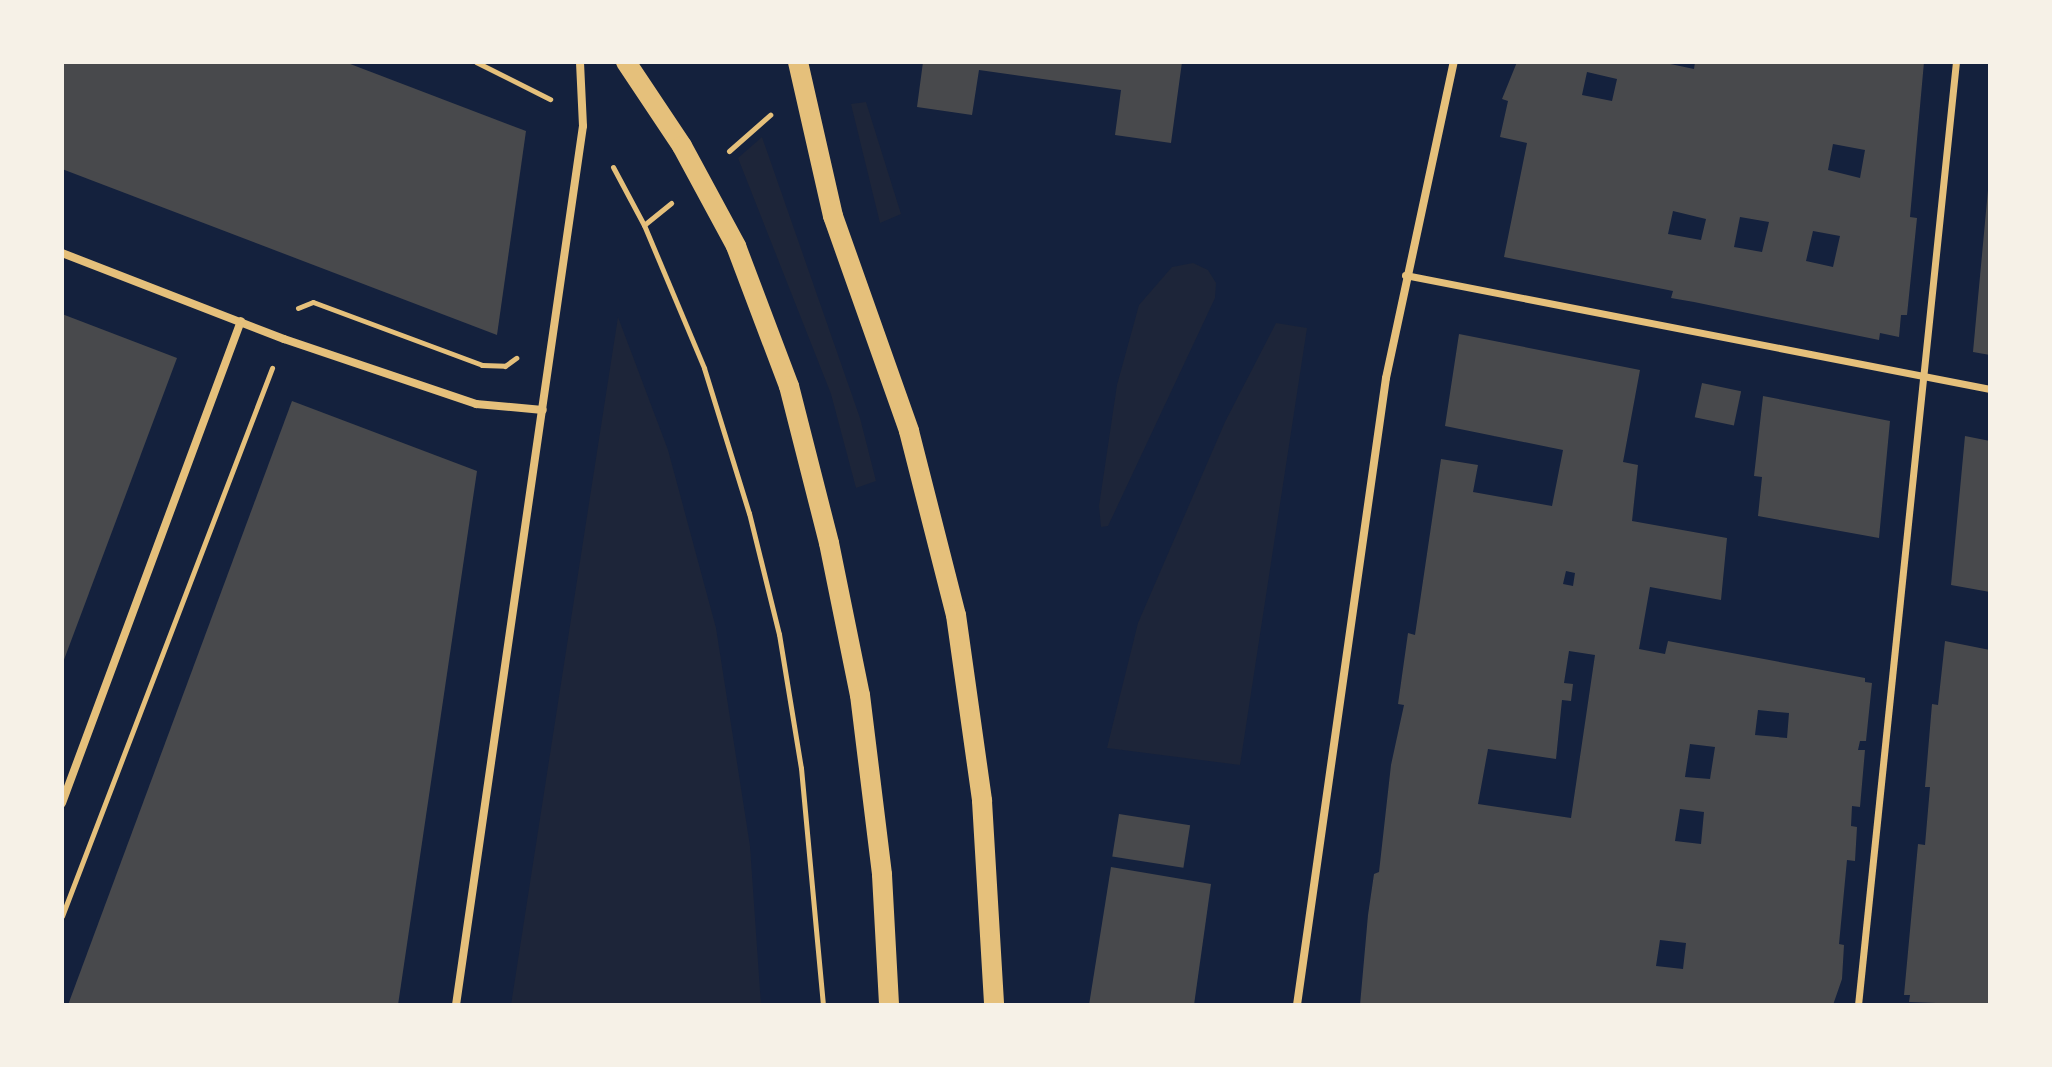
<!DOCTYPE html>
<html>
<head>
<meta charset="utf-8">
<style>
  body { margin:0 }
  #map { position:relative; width:2052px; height:1067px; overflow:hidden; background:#14213d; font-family:Lato,sans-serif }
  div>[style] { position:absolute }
  .green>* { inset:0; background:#1d2539 }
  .building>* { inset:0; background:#48494c; transform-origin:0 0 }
  .path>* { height:5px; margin:-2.5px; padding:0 2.5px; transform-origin:2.5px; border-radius:2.5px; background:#e5c07b }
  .pedestrian>* { height:7px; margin:-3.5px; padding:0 3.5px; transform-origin:3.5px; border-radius:3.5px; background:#e5c07b }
  .minor>* { height:8px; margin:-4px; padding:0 4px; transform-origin:4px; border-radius:4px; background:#e5c07b }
  .primary>* { height:20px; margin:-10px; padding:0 10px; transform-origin:10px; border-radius:10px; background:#e5c07b }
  span { translate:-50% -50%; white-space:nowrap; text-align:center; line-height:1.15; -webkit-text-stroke:8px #f6f1e7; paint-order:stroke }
  .frame { position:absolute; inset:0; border:64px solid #f6f1e7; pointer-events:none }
</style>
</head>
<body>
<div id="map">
  <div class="green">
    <i style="clip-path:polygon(866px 102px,901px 214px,880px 223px,851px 104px)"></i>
    <i style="clip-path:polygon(762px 137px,860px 418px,876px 481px,856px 488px,831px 394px,738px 158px)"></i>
    <i style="clip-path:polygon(1193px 263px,1208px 270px,1216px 283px,1215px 298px,1108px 526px,1101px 527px,1099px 506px,1117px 385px,1139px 305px,1172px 267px)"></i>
    <i style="clip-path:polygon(618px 317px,668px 450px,716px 628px,750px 846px,761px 1005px,511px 1005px)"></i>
    <i style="clip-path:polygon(1276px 323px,1307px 328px,1240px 765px,1107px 748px,1138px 623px,1225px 422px)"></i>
  </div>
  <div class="building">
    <i style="clip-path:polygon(62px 62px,345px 62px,526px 131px,497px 335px,62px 169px)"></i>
    <i style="clip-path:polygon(923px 62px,1182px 62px,1171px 143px,1115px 135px,1121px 90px,979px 70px,972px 115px,917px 107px)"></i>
    <i style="clip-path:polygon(evenodd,1517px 62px,1661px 62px,1694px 69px,1695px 62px,1924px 62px,1910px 217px,1917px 218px,1907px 315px,1901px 315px,1899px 337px,1880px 333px,1879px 340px,1694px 302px,1671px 298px,1673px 291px,1504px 257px,1527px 143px,1500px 137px,1508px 101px,1502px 99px,1517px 62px,1587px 72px,1617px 79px,1612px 101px,1582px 95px,1587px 72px,1517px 62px,1833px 144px,1865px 150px,1860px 178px,1828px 170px,1833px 144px,1517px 62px,1673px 211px,1706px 219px,1701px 240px,1668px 234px,1673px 211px,1517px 62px,1740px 217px,1769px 222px,1762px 252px,1734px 247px,1740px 217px,1517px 62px,1813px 231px,1840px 236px,1833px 267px,1806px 261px,1813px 231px)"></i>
    <i style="clip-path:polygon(1988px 190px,1990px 190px,1990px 355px,1973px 352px)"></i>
    <i style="clip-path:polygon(62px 314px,177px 358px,62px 665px)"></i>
    <i style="clip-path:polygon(evenodd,1459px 334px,1640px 370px,1623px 462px,1638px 465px,1632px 521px,1727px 538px,1721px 600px,1650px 587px,1639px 649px,1665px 654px,1668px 641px,1865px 678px,1865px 682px,1872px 683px,1866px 741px,1860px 741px,1858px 750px,1865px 750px,1860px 807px,1852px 806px,1851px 826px,1857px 827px,1855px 861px,1847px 860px,1839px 944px,1844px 945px,1842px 979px,1833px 1005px,1360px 1005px,1368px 915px,1374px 874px,1379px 872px,1391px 765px,1404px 705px,1398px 704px,1408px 633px,1415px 635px,1441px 459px,1478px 465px,1473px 492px,1552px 506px,1563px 450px,1445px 426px,1459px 334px,1566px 571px,1575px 573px,1573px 586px,1563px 584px,1566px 571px,1459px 334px,1569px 651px,1595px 655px,1571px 818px,1478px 804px,1488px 749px,1556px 759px,1562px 700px,1571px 701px,1573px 684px,1564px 683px,1569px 651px,1459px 334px,1758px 710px,1789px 713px,1787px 738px,1755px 735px,1758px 710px,1459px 334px,1690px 744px,1715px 747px,1710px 779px,1685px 777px,1690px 744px,1459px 334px,1680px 809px,1704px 812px,1701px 844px,1675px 841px,1680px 809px,1459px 334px,1660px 940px,1686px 943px,1683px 969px,1656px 966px,1660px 940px)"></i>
    <i style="left:1702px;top:383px;width:40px;height:35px;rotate:12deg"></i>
    <i style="clip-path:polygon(1763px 396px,1890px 421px,1879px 538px,1758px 516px,1762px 477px,1754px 476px)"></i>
    <i style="clip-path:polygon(292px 401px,477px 471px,398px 1005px,68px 1005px)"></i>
    <i style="clip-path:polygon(1965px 436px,1990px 441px,1990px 592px,1951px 585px)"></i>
    <i style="clip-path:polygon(1945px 641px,1990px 650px,1990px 1005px,1909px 1002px,1910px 995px,1904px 995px,1918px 844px,1925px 845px,1930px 787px,1925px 787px,1932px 704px,1938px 705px)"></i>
    <i style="left:1119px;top:814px;width:72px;height:43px;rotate:9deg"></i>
    <i style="clip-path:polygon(1111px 867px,1211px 884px,1194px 1005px,1089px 1005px)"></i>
  </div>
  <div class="path">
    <i style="left:476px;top:62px;width:83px;rotate:26.6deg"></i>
    <i style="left:729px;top:151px;width:55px;rotate:-41.3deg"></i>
    <i style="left:613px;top:167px;width:66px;rotate:61.9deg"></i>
    <i style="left:644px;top:225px;width:155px;rotate:67.2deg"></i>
    <i style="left:704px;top:368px;width:152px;rotate:72.8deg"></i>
    <i style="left:749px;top:513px;width:125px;rotate:76.1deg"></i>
    <i style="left:779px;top:634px;width:136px;rotate:80.7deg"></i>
    <i style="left:801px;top:768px;width:238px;rotate:84.7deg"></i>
    <i style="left:644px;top:225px;width:35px;rotate:-39deg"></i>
    <i style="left:298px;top:308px;width:16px;rotate:-22deg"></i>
    <i style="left:313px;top:302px;width:180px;rotate:20.4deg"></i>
    <i style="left:482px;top:365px;width:23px;rotate:2deg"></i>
    <i style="left:505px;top:366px;width:14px;rotate:-36deg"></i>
    <i style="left:62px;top:916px;width:587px;rotate:-69.03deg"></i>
  </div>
  <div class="pedestrian">
    <i style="left:1405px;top:275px;width:596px;rotate:11.03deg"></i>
    <i style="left:1858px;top:1005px;width:948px;rotate:-84.07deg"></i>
  </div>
  <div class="minor">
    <i style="left:62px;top:253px;width:238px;rotate:21.2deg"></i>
    <i style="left:284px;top:339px;width:203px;rotate:18.7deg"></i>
    <i style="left:476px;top:404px;width:67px;rotate:5.1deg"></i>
    <i style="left:62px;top:803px;width:514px;rotate:-69.63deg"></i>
    <i style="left:456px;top:1005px;width:888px;rotate:-81.78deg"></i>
    <i style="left:583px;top:126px;width:64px;rotate:-92.7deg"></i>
    <i style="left:1297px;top:1005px;width:633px;rotate:-81.92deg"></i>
    <i style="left:1386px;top:378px;width:323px;rotate:-77.9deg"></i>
  </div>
  <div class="primary">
    <i style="left:626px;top:62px;width:101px;rotate:56.3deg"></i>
    <i style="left:682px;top:146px;width:114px;rotate:61.6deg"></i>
    <i style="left:736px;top:246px;width:150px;rotate:69.3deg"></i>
    <i style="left:789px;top:386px;width:162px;rotate:75.7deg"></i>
    <i style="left:829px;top:543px;width:155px;rotate:78.5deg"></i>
    <i style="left:860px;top:695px;width:181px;rotate:83deg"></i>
    <i style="left:882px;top:875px;width:130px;rotate:86.9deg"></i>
    <i style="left:798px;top:62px;width:158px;rotate:77.2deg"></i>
    <i style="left:833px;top:216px;width:228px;rotate:70.5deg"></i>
    <i style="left:909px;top:431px;width:190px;rotate:75.7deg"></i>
    <i style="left:956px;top:615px;width:188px;rotate:82deg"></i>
    <i style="left:982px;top:801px;width:204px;rotate:86.6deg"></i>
  </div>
  <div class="frame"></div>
</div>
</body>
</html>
